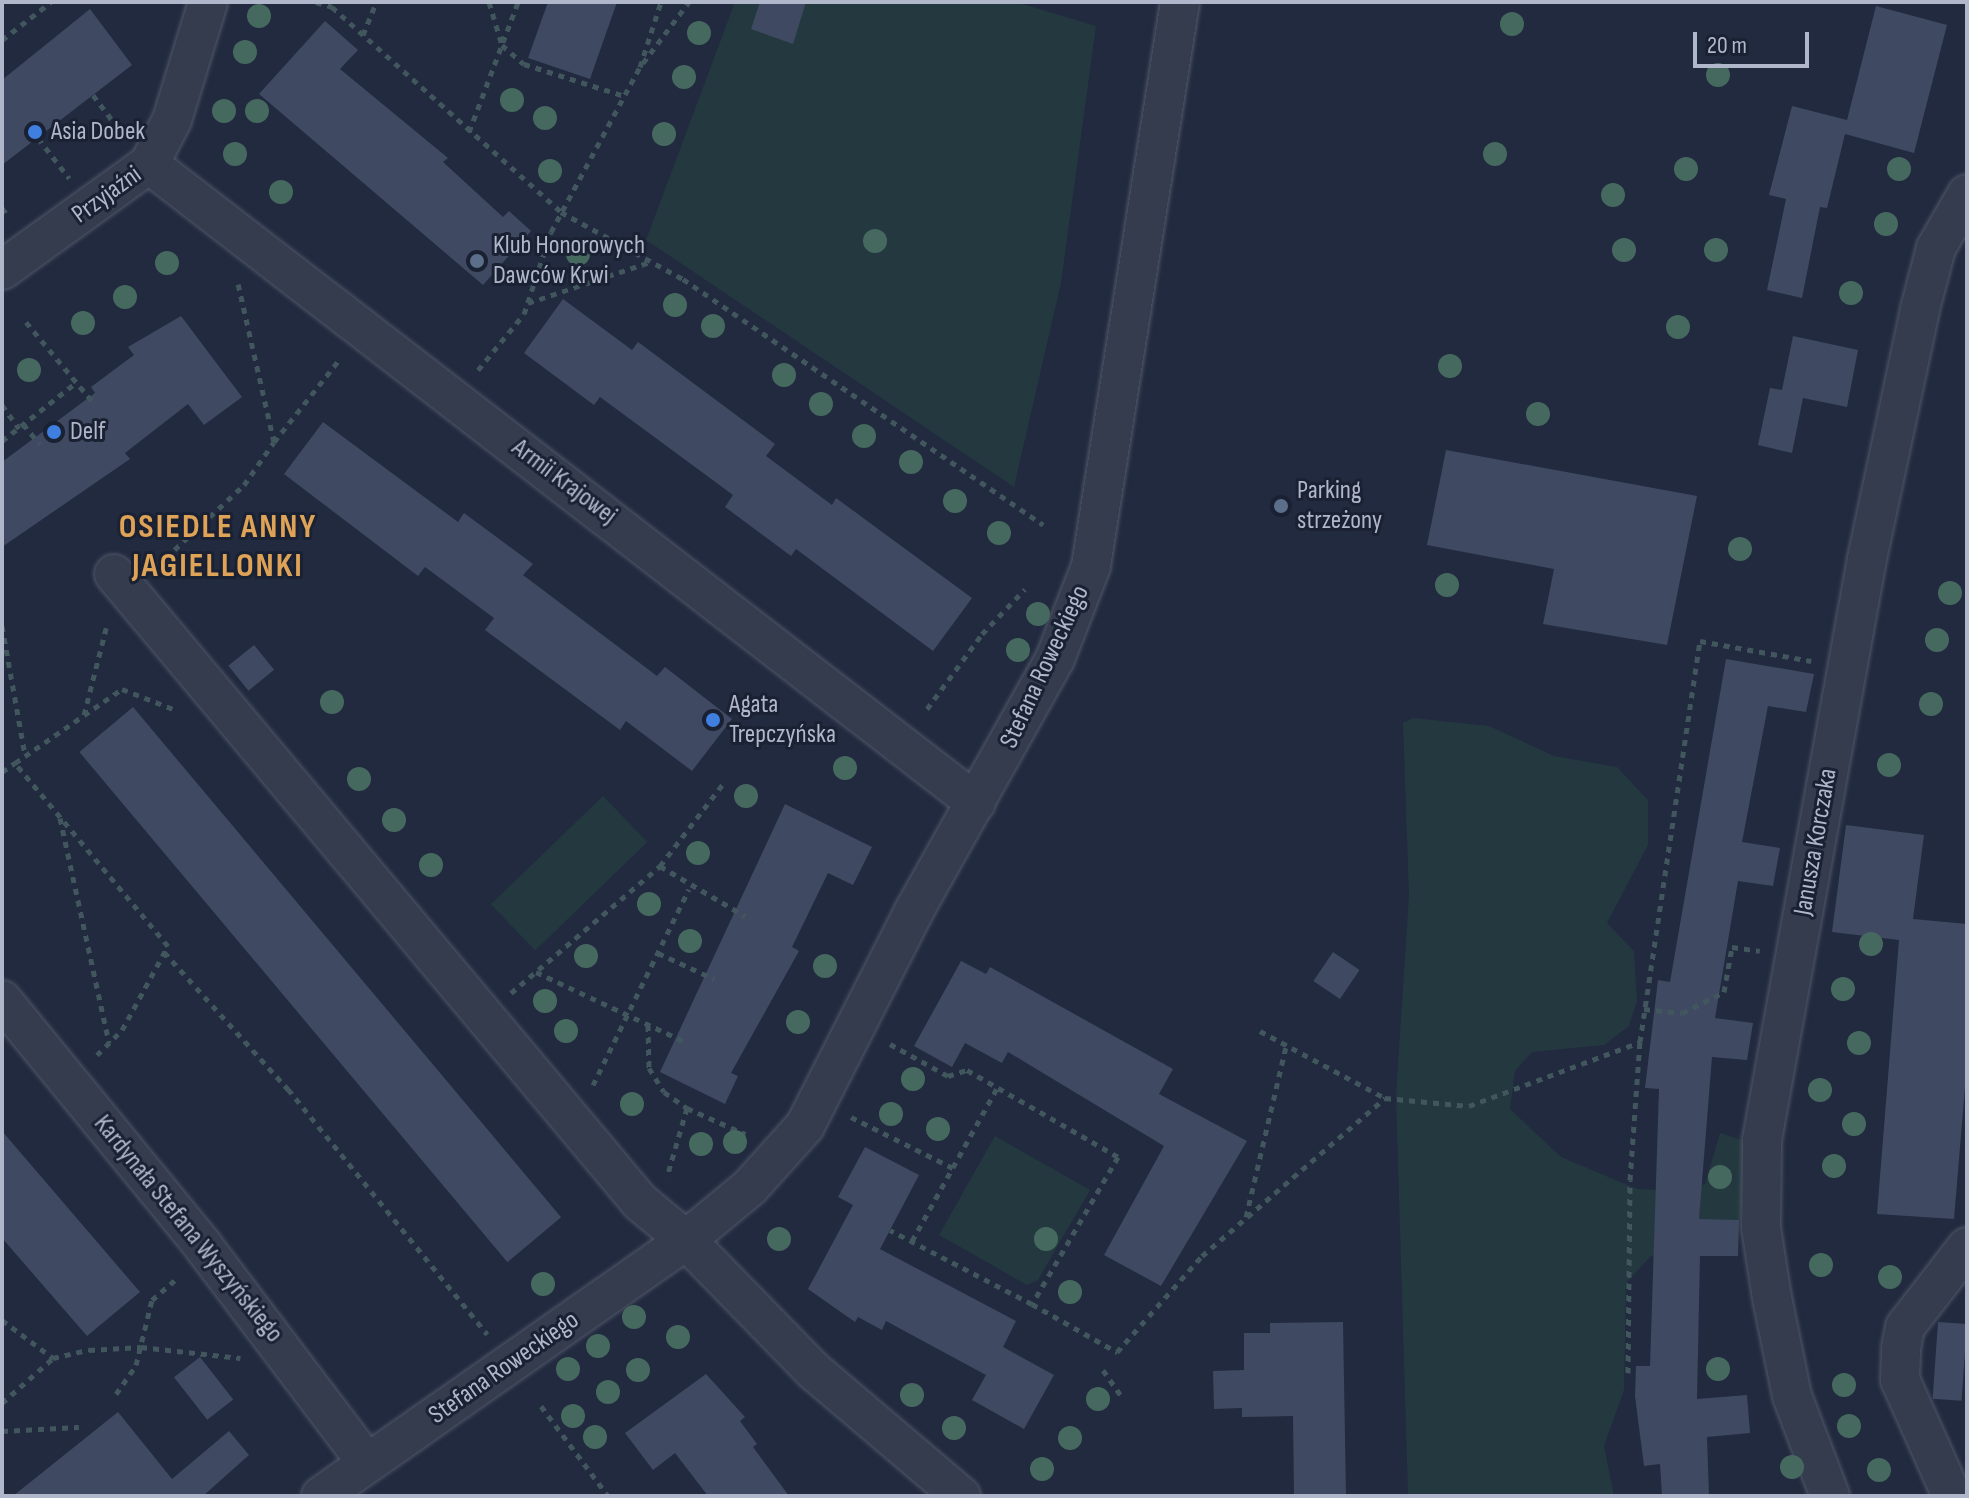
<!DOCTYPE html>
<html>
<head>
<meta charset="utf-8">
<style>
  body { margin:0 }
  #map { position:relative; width:1969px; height:1498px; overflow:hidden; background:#212a3f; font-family:"Sofia Sans Condensed",sans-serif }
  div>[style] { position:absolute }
  .green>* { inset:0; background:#23393f; transform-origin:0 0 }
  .building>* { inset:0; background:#3f4961; transform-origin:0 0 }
  .path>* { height:5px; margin-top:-2.5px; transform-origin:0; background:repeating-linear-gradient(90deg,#41565d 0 6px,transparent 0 12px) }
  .roads { filter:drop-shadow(0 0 2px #505769) drop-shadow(0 0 2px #505769) }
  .minor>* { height:38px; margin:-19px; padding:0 19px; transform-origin:19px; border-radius:19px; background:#353c4e }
  .trees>* { width:24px; height:24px; margin:-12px; border-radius:50%; background:#46695f }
  .dots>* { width:22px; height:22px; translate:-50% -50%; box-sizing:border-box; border:4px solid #1a2133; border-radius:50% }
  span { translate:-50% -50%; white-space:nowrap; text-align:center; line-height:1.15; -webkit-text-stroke:6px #1a2133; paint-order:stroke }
  .poi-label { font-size:26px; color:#b1b7ca }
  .left { translate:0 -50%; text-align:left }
  .street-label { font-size:26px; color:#b1b7ca }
  .district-label { font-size:34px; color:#dfa357; font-weight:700; letter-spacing:2px }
  .frame { position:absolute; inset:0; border:4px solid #b1b7ca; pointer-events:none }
  .scale { position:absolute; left:1693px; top:32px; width:116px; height:36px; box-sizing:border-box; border:4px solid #b1b7ca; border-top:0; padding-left:10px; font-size:24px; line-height:28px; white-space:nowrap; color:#b1b7ca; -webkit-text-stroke:6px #1a2133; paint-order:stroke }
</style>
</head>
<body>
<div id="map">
  <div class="green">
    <i style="clip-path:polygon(735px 2px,1016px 2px,1096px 26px,1061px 283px,1014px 487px,646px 240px)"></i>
    <i style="clip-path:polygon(1413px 718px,1489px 726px,1554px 756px,1617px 767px,1648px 800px,1648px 845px,1607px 923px,1634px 951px,1637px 1001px,1629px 1026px,1604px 1045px,1532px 1052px,1515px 1071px,1510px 1109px,1561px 1157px,1637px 1189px,1680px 1191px,1705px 1184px,1720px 1133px,1748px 1142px,1737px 1251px,1651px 1256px,1626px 1283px,1624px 1390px,1604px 1446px,1614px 1496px,1408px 1496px,1396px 1096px,1409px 895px,1403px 723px)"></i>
    <i style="left:603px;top:796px;width:64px;height:156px;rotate:46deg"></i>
    <i style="clip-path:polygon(995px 1136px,1090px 1190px,1038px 1280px,1027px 1285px,939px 1235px)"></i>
  </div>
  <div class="building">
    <i style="clip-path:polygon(548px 2px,617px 2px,590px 79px,528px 58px)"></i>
    <i style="clip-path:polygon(760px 2px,806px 2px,793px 44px,751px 29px)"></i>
    <i style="clip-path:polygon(1876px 6px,1947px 25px,1914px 153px,1845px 134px,1827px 208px,1820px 207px,1802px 298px,1767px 290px,1786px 199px,1769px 195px,1792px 106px,1847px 120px)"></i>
    <i style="clip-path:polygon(90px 9px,132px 65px,2px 165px,2px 80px)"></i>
    <i style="clip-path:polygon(325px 21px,358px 50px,340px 69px,448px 158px,443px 162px,503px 217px,509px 211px,531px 231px,483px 285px,259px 94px)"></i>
    <i style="clip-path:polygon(563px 299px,632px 350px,638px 342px,775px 444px,766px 456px,832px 505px,836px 498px,972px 598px,933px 651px,796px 549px,791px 556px,725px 507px,733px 495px,600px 397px,594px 405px,524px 353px)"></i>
    <i style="clip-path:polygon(181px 316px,242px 397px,204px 425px,188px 404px,125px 453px,130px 459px,2px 547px,2px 462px,95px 393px,91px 387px,134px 355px,128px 347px)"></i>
    <i style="clip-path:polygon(1793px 336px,1858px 350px,1847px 407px,1803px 398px,1792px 453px,1758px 445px,1770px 388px,1782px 390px)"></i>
    <i style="clip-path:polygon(323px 422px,458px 522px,464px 513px,533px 564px,523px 575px,657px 676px,665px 667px,732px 719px,692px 771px,626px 721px,620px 730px,485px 630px,494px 618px,425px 567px,418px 576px,284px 474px)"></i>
    <i style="clip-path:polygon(1446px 450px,1697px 496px,1667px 645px,1543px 624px,1554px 569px,1427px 545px)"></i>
    <i style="left:254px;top:645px;width:32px;height:33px;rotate:51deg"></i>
    <i style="clip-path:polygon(1726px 659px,1814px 674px,1806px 712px,1768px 706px,1742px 842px,1780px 848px,1773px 886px,1738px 881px,1715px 1018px,1753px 1023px,1747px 1060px,1712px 1057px,1699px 1219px,1739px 1220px,1738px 1256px,1700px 1256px,1697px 1399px,1747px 1395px,1750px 1433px,1707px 1437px,1709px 1496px,1662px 1496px,1660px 1464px,1644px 1466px,1635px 1396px,1636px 1366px,1650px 1366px,1659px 1089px,1645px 1088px,1658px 980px,1670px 982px)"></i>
    <i style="left:133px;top:707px;width:666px;height:70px;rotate:50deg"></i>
    <i style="clip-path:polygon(785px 804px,872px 847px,853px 885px,828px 873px,792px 947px,799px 951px,731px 1073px,738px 1076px,725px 1104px,660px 1072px)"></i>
    <i style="clip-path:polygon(1846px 825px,1924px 835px,1913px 919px,1967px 924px,1967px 1063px,1954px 1219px,1877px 1214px,1899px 940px,1832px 932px)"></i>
    <i style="left:1333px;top:952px;width:32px;height:35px;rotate:34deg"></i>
    <i style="clip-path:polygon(961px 961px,986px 974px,990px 967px,1173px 1069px,1159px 1094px,1247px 1141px,1161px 1286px,1104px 1255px,1164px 1146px,1008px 1052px,1002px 1063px,965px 1043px,952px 1067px,914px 1046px)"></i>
    <i style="clip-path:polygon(2px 1131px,140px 1292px,87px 1336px,2px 1238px)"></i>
    <i style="clip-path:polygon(865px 1147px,919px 1175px,880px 1249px,1016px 1321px,1003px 1347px,1054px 1375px,1024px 1429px,972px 1400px,986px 1375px,886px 1321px,882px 1330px,858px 1317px,855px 1322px,808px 1289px,853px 1205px,838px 1197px)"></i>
    <i style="clip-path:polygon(1343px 1322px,1346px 1496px,1294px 1496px,1293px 1416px,1242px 1417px,1242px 1408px,1214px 1409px,1213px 1371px,1244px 1370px,1244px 1333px,1270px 1333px,1270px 1323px)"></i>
    <i style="left:1938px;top:1322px;width:29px;height:77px;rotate:4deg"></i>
    <i style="left:200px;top:1357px;width:54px;height:33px;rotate:52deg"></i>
    <i style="clip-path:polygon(706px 1374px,745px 1417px,740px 1421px,757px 1444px,753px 1447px,789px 1496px,708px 1496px,675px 1453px,653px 1470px,625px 1433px)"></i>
    <i style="clip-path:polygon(118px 1412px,172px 1479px,229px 1431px,249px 1455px,203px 1496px,13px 1496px)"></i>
  </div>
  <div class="path">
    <i style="left:316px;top:2px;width:17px;rotate:17deg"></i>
    <i style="left:332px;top:7px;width:307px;rotate:41.8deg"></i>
    <i style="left:561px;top:212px;width:139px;rotate:28.8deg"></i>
    <i style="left:683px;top:279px;width:436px;rotate:34.3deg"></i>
    <i style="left:489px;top:2px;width:45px;rotate:73.2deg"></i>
    <i style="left:502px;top:45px;width:29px;rotate:41deg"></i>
    <i style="left:524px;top:64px;width:106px;rotate:17.6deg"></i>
    <i style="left:363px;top:35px;width:35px;rotate:-68deg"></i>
    <i style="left:2px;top:40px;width:62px;rotate:-37.8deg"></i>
    <i style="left:643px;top:63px;width:76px;rotate:-53deg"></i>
    <i style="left:93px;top:95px;width:48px;rotate:52.7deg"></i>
    <i style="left:469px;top:132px;width:139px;rotate:-69.3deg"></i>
    <i style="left:38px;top:138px;width:51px;rotate:52.2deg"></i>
    <i style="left:2px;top:208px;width:11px;rotate:52deg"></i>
    <i style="left:528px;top:303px;width:129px;rotate:-18.6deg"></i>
    <i style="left:26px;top:322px;width:104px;rotate:50.1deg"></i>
    <i style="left:478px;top:370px;width:72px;rotate:-50.6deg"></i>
    <i style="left:524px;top:314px;width:86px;rotate:-71.8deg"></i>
    <i style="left:551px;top:232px;width:187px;rotate:-61.7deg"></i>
    <i style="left:640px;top:67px;width:68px;rotate:-72.1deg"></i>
    <i style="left:2px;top:405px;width:29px;rotate:54deg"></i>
    <i style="left:23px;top:424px;width:26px;rotate:50deg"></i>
    <i style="left:2px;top:441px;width:90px;rotate:-38.3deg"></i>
    <i style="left:274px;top:442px;width:105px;rotate:-51.6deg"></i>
    <i style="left:157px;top:566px;width:119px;rotate:-43deg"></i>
    <i style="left:244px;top:485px;width:52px;rotate:-55.1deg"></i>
    <i style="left:274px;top:442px;width:162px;rotate:-102.8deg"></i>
    <i style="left:2px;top:626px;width:131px;rotate:79.9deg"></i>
    <i style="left:927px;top:709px;width:93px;rotate:-53.7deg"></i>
    <i style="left:982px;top:634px;width:62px;rotate:-46.3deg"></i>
    <i style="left:84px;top:715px;width:93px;rotate:-75.7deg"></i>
    <i style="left:2px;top:772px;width:16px;rotate:-35deg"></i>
    <i style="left:60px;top:818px;width:230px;rotate:77.7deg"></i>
    <i style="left:660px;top:866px;width:99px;rotate:30.5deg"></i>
    <i style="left:164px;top:952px;width:185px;rotate:47.9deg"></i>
    <i style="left:288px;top:1089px;width:316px;rotate:50.9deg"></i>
    <i style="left:658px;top:953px;width:62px;rotate:24.9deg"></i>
    <i style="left:536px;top:972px;width:162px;rotate:25.1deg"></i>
    <i style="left:511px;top:993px;width:196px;rotate:-40.4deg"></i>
    <i style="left:660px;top:866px;width:103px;rotate:-52.5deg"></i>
    <i style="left:1644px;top:1009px;width:38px;rotate:6deg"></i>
    <i style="left:1682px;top:1013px;width:47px;rotate:-26.6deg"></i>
    <i style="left:1724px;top:992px;width:46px;rotate:-79.9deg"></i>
    <i style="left:1732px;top:947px;width:28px;rotate:8deg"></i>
    <i style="left:648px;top:1025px;width:43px;rotate:88.7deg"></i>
    <i style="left:649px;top:1068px;width:28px;rotate:58deg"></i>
    <i style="left:664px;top:1092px;width:28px;rotate:35deg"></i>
    <i style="left:687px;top:1108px;width:72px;rotate:106.2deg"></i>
    <i style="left:1260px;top:1031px;width:142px;rotate:28.2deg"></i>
    <i style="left:1385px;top:1098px;width:84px;rotate:5.4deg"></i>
    <i style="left:1469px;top:1106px;width:183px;rotate:-20.5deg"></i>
    <i style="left:890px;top:1044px;width:66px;rotate:28.9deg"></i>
    <i style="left:948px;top:1076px;width:20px;rotate:-18deg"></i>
    <i style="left:967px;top:1070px;width:174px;rotate:29.9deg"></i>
    <i style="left:1118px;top:1157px;width:170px;rotate:120.3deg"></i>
    <i style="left:1032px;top:1304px;width:160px;rotate:-152.5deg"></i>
    <i style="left:97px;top:1055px;width:35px;rotate:-45deg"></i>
    <i style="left:122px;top:1030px;width:96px;rotate:-61.3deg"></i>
    <i style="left:168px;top:946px;width:239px;rotate:-129.9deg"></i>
    <i style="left:15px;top:763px;width:130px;rotate:-34.7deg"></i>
    <i style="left:122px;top:689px;width:58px;rotate:21.3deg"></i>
    <i style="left:593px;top:1085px;width:218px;rotate:-63.9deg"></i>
    <i style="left:687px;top:1108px;width:64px;rotate:24.1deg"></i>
    <i style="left:851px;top:1117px;width:114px;rotate:26.6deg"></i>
    <i style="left:1246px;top:1217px;width:176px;rotate:-76.8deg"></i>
    <i style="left:912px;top:1241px;width:175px;rotate:-60.9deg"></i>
    <i style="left:1032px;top:1304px;width:98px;rotate:29.5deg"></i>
    <i style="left:1117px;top:1352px;width:128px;rotate:-48.5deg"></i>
    <i style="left:1202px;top:1256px;width:242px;rotate:-40.8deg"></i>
    <i style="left:2px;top:1320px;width:64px;rotate:36.7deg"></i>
    <i style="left:1103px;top:1370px;width:33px;rotate:55deg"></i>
    <i style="left:1628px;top:1373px;width:193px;rotate:-89.4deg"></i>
    <i style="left:1630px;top:1180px;width:138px;rotate:-85.9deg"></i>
    <i style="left:1640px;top:1042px;width:405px;rotate:-81.5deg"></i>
    <i style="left:1700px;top:641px;width:113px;rotate:10.2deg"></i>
    <i style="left:116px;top:1394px;width:35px;rotate:-55deg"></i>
    <i style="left:136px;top:1365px;width:67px;rotate:-76.2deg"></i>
    <i style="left:152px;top:1300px;width:35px;rotate:-41deg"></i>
    <i style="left:2px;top:1403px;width:68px;rotate:-41.4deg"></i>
    <i style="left:53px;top:1358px;width:37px;rotate:-13deg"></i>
    <i style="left:89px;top:1350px;width:52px;rotate:-3.3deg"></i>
    <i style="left:141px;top:1347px;width:100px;rotate:6.3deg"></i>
    <i style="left:541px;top:1406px;width:112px;rotate:53.3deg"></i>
    <i style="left:2px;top:1431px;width:77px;rotate:-3deg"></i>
  </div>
  <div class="roads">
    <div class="minor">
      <i style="left:149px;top:164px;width:1045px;rotate:37.69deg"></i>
      <i style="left:2px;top:270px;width:181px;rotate:-35.8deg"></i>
      <i style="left:149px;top:164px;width:50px;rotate:-62.4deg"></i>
      <i style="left:172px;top:120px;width:123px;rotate:-73deg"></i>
      <i style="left:114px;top:574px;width:819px;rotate:50.05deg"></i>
      <i style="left:640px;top:1202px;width:60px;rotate:39.6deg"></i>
      <i style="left:686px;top:1240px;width:183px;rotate:45.7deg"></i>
      <i style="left:814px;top:1371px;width:193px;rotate:40.4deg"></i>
      <i style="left:2px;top:1000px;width:318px;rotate:50.7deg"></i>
      <i style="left:203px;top:1246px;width:272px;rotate:52.9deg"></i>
      <i style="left:321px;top:1496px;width:446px;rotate:-35deg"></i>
      <i style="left:686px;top:1240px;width:83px;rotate:-39.6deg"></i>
      <i style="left:750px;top:1187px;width:82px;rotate:-48deg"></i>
      <i style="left:805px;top:1126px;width:241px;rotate:-63.1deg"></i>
      <i style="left:914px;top:911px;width:289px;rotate:-60.8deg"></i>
      <i style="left:1055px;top:659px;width:100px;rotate:-68.8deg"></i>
      <i style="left:1091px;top:566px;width:571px;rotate:-81.03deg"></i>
      <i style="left:1830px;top:1496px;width:107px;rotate:-110.8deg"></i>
      <i style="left:1792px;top:1396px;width:100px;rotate:-101.5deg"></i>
      <i style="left:1772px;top:1298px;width:71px;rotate:-98.9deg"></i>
      <i style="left:1761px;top:1228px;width:88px;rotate:-89.3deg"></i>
      <i style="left:1762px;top:1140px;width:590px;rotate:-79.76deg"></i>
      <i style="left:1867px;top:559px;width:256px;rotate:-78deg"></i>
      <i style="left:1920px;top:309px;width:63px;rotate:-75.3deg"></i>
      <i style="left:1936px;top:248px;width:62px;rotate:-60.1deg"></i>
      <i style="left:1952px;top:1496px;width:127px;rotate:-114.1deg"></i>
      <i style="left:1900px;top:1380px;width:32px;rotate:-88deg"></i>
      <i style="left:1901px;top:1348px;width:21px;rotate:-79deg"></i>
      <i style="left:1905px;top:1327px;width:101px;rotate:-52.2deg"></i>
    </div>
  </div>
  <div class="trees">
    <i style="left:259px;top:16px"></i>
    <i style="left:1512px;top:24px"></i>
    <i style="left:699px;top:33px"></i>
    <i style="left:245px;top:52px"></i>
    <i style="left:1718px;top:75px"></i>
    <i style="left:684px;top:77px"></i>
    <i style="left:512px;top:100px"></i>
    <i style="left:224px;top:111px"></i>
    <i style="left:257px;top:111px"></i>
    <i style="left:545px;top:118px"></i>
    <i style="left:664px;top:134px"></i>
    <i style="left:235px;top:154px"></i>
    <i style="left:1495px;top:154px"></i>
    <i style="left:1686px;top:169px"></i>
    <i style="left:1899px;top:169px"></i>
    <i style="left:550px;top:171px"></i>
    <i style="left:281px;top:192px"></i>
    <i style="left:1613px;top:195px"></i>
    <i style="left:1886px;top:224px"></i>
    <i style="left:875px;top:241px"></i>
    <i style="left:1624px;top:250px"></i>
    <i style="left:1716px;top:250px"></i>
    <i style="left:578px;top:254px"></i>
    <i style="left:167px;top:263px"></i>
    <i style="left:1851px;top:293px"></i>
    <i style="left:125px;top:297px"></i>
    <i style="left:675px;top:305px"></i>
    <i style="left:83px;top:323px"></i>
    <i style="left:713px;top:326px"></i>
    <i style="left:1678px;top:327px"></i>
    <i style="left:1450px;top:366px"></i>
    <i style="left:29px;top:370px"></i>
    <i style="left:784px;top:375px"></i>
    <i style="left:821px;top:404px"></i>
    <i style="left:1538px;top:414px"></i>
    <i style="left:864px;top:436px"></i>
    <i style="left:911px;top:462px"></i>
    <i style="left:955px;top:501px"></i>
    <i style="left:999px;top:533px"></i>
    <i style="left:1740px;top:549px"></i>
    <i style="left:1447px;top:585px"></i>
    <i style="left:1950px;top:593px"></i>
    <i style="left:1038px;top:614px"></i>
    <i style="left:1937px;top:640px"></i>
    <i style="left:1018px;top:650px"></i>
    <i style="left:332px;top:702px"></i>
    <i style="left:1931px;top:704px"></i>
    <i style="left:1889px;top:765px"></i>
    <i style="left:845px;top:768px"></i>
    <i style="left:359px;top:779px"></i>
    <i style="left:746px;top:796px"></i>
    <i style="left:394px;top:820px"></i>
    <i style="left:698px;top:853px"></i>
    <i style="left:431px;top:865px"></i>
    <i style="left:649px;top:904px"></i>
    <i style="left:690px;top:941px"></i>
    <i style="left:1871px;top:944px"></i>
    <i style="left:586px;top:956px"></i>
    <i style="left:825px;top:966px"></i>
    <i style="left:1843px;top:989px"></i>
    <i style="left:545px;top:1001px"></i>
    <i style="left:798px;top:1022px"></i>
    <i style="left:566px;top:1031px"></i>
    <i style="left:1859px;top:1043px"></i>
    <i style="left:913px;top:1079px"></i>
    <i style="left:1820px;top:1090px"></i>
    <i style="left:632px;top:1104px"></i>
    <i style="left:891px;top:1114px"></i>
    <i style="left:1854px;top:1124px"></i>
    <i style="left:938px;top:1129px"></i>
    <i style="left:735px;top:1142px"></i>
    <i style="left:701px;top:1144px"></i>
    <i style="left:1834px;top:1166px"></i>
    <i style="left:1720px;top:1177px"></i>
    <i style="left:779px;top:1239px"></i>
    <i style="left:1046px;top:1239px"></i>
    <i style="left:1821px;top:1265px"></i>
    <i style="left:1890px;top:1277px"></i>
    <i style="left:543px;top:1284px"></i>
    <i style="left:1070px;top:1292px"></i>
    <i style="left:634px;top:1317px"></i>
    <i style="left:678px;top:1337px"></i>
    <i style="left:598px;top:1346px"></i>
    <i style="left:568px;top:1369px"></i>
    <i style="left:1718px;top:1369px"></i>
    <i style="left:638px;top:1370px"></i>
    <i style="left:1844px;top:1385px"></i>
    <i style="left:608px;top:1392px"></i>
    <i style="left:912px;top:1395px"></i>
    <i style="left:1098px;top:1399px"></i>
    <i style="left:573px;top:1416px"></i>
    <i style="left:1849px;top:1426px"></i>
    <i style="left:954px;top:1428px"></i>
    <i style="left:595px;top:1437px"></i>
    <i style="left:1070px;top:1438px"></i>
    <i style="left:1792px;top:1467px"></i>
    <i style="left:1042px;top:1469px"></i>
    <i style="left:1879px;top:1470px"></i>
  </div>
  <div class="dots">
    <i style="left:35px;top:132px;background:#3f7fe0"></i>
    <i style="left:477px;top:261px;background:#5c6f8a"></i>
    <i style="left:54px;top:432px;background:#3f7fe0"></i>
    <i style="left:1281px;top:506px;background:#5c6f8a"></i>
    <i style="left:713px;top:720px;background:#3f7fe0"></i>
  </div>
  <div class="poi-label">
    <span class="left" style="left:51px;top:132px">Asia Dobek</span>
    <span class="left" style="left:493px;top:261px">Klub Honorowych<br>Dawców Krwi</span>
    <span class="left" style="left:70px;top:432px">Delf</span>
    <span class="left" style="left:1297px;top:506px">Parking<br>strzeżony</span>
    <span class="left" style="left:729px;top:720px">Agata<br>Trepczyńska</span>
  </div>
  <div class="street-label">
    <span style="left:107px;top:195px;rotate:-36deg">Przyjaźni</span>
    <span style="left:564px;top:482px;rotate:37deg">Armii Krajowej</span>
    <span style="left:1045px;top:667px;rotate:-65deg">Stefana Roweckiego</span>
    <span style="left:1816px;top:842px;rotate:-80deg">Janusza Korczaka</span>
    <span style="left:188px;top:1229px;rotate:51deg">Kardynała Stefana Wyszyńskiego</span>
    <span style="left:504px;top:1368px;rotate:-35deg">Stefana Roweckiego</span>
  </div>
  <div class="district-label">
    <span style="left:218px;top:546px">OSIEDLE ANNY<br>JAGIELLONKI</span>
  </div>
  <div class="frame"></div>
  <div class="scale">20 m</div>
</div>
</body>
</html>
